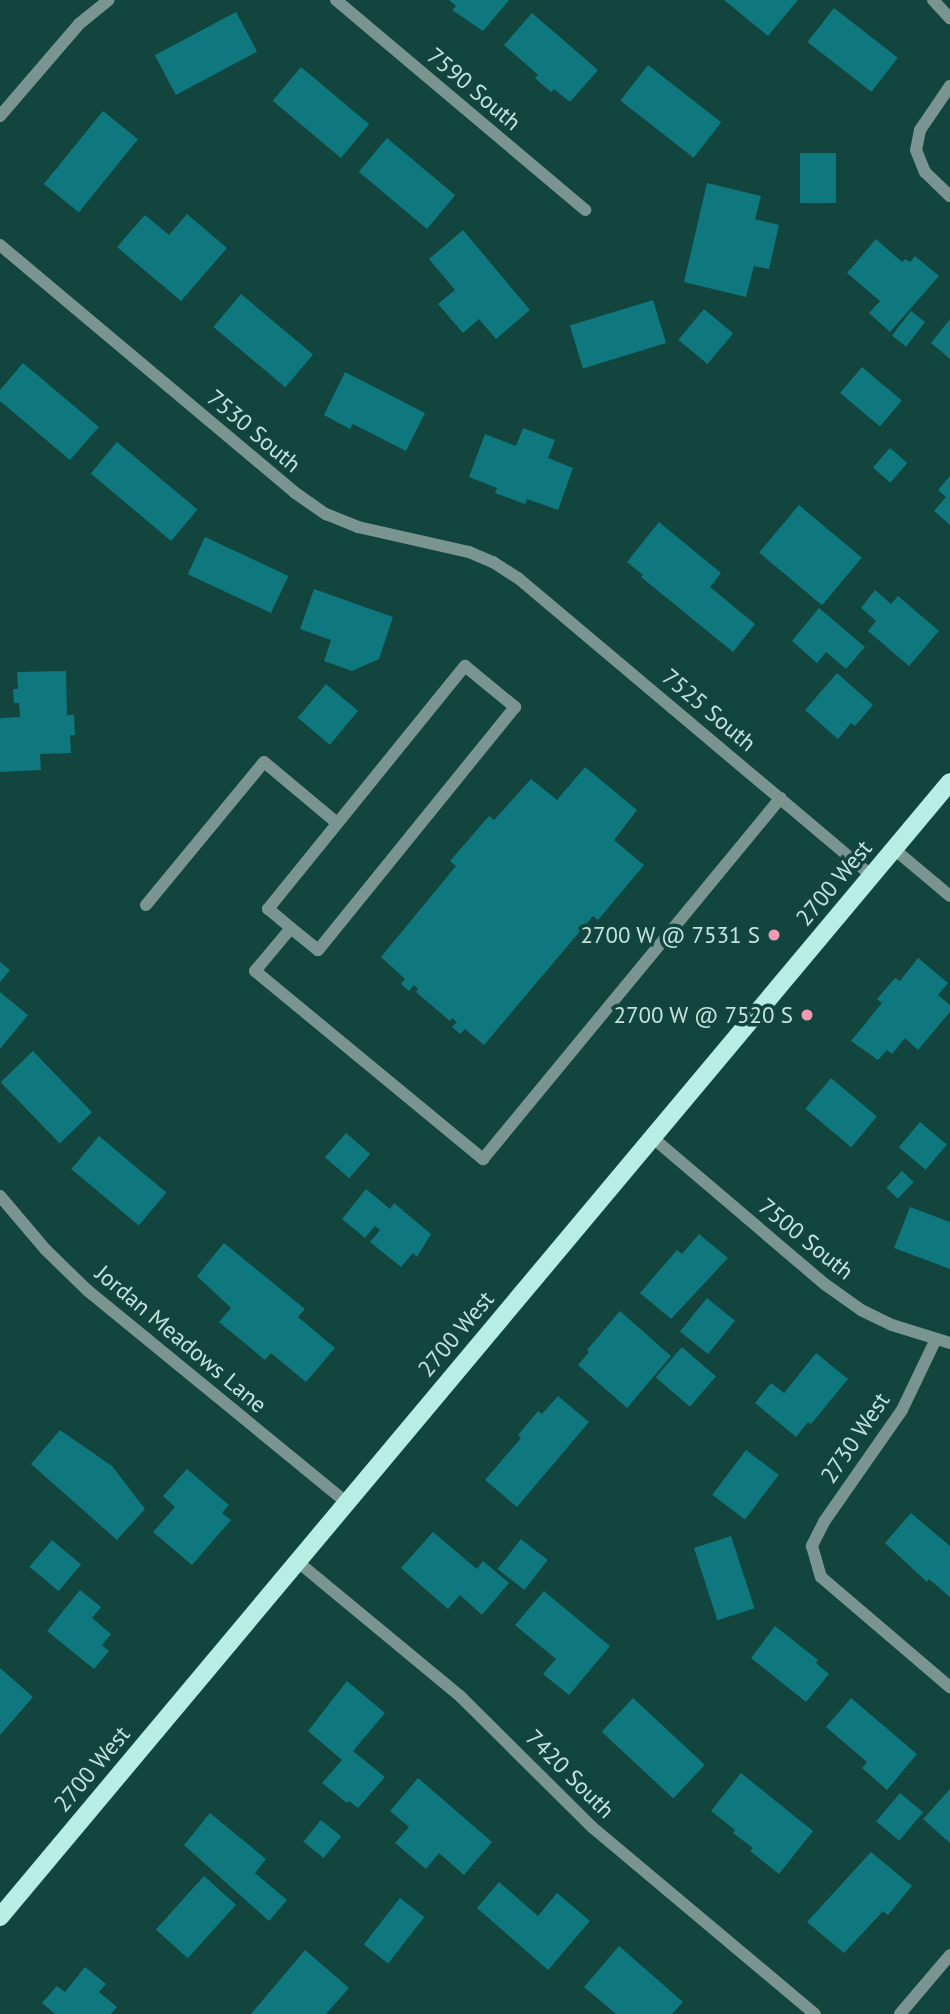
<!DOCTYPE html>
<html>
<head>
<meta charset="utf-8">
<style>
  body { margin:0 }
  #map { position:relative; width:950px; height:2014px; overflow:hidden; background:#11453e; font-family:"PT Sans",sans-serif }
  div>[style] { position:absolute }
  .building>* { inset:0; background:#0f777e; transform-origin:0 0 }
  .minor>* { height:12px; margin:-6px; padding:0 6px; transform-origin:6px; border-radius:6px; background:#7a9590 }
  .major>* { height:18px; margin:-9px; padding:0 9px; transform-origin:9px; border-radius:9px; background:#b6eee4 }
  .dots>* { width:19px; height:19px; translate:-50% -50%; box-sizing:border-box; border:4px solid #11453e; border-radius:50% }
  span { translate:-50% -50%; white-space:nowrap; text-align:center; line-height:1.15; -webkit-text-stroke:7px #11453e; paint-order:stroke }
  .street-label { font-size:23px; color:#c4e3dd }
  .poi-label { font-size:23px; color:#c4e3dd }
  .right { translate:-100% -50%; text-align:right }
</style>
</head>
<body>
<div id="map">
  <div class="building">
    <i style="clip-path:polygon(449px 0,509px 0,483px 31px,452px 10px,456px 6px)"></i>
    <i style="clip-path:polygon(724px 0,798px 0,768px 36px)"></i>
    <i style="left:834px;top:8px;width:81px;height:43px;rotate:38deg"></i>
    <i style="left:236px;top:12px;width:45px;height:92px;rotate:62deg"></i>
    <i style="clip-path:polygon(532px 13px,598px 70px,570px 102px,554px 89px,551px 92px,535px 78px,538px 75px,504px 45px)"></i>
    <i style="left:648px;top:65px;width:93px;height:45px;rotate:38deg"></i>
    <i style="left:301px;top:67px;width:89px;height:44px;rotate:40deg"></i>
    <i style="left:103px;top:111px;width:45px;height:94px;rotate:39deg"></i>
    <i style="left:387px;top:138px;width:89px;height:44px;rotate:40deg"></i>
    <i style="left:800px;top:153px;width:36px;height:50px"></i>
    <i style="clip-path:polygon(707px 183px,761px 196px,755px 219px,779px 225px,769px 269px,754px 266px,746px 297px,684px 282px)"></i>
    <i style="clip-path:polygon(187px 214px,227px 248px,181px 301px,117px 247px,145px 215px,169px 235px)"></i>
    <i style="clip-path:polygon(463px 230px,530px 310px,496px 339px,479px 319px,463px 333px,438px 304px,455px 290px,429px 259px)"></i>
    <i style="clip-path:polygon(876px 239px,902px 262px,905px 259px,910px 262px,915px 256px,939px 276px,890px 332px,869px 313px,880px 301px,847px 273px)"></i>
    <i style="left:241px;top:294px;width:94px;height:43px;rotate:40deg"></i>
    <i style="left:653px;top:300px;width:45px;height:87px;rotate:73deg"></i>
    <i style="left:704px;top:309px;width:38px;height:40px;rotate:40deg"></i>
    <i style="left:911px;top:311px;width:18px;height:31px;rotate:38deg"></i>
    <i style="clip-path:polygon(950px 319px,950px 359px,931px 343px)"></i>
    <i style="clip-path:polygon(23px 363px,99px 427px,70px 460px,0 401px,0 390px)"></i>
    <i style="left:862px;top:367px;width:52px;height:34px;rotate:40deg"></i>
    <i style="clip-path:polygon(345px 372px,425px 413px,406px 451px,353px 424px,350px 429px,324px 415px)"></i>
    <i style="clip-path:polygon(523px 428px,555px 440px,548px 458px,573px 468px,558px 510px,527px 499px,525px 504px,495px 493px,497px 488px,469px 477px,485px 434px,516px 446px)"></i>
    <i style="left:117px;top:442px;width:105px;height:41px;rotate:40deg"></i>
    <i style="left:890px;top:448px;width:23px;height:26px;rotate:41deg"></i>
    <i style="clip-path:polygon(950px 476px,950px 525px,934px 511px,946px 497px,938px 490px)"></i>
    <i style="left:799px;top:505px;width:82px;height:62px;rotate:40deg"></i>
    <i style="clip-path:polygon(659px 522px,721px 573px,710px 587px,755px 624px,733px 652px,641px 577px,643px 575px,627px 562px)"></i>
    <i style="left:205px;top:537px;width:92px;height:41px;rotate:25deg"></i>
    <i style="clip-path:polygon(314px 589px,393px 617px,379px 659px,352px 671px,324px 661px,331px 640px,300px 629px)"></i>
    <i style="clip-path:polygon(875px 590px,891px 604px,898px 596px,939px 631px,909px 666px,868px 631px,876px 621px,861px 608px)"></i>
    <i style="clip-path:polygon(819px 608px,865px 647px,846px 669px,826px 652px,817px 663px,792px 641px)"></i>
    <i style="clip-path:polygon(66px 671px,67px 715px,74px 715px,75px 735px,70px 735px,71px 753px,40px 754px,41px 770px,0 772px,0 718px,20px 717px,19px 703px,14px 703px,13px 689px,18px 689px,17px 672px)"></i>
    <i style="clip-path:polygon(837px 673px,873px 705px,855px 726px,851px 723px,838px 739px,805px 710px)"></i>
    <i style="left:326px;top:684px;width:42px;height:44px;rotate:40deg"></i>
    <i style="clip-path:polygon(585px 767px,637px 810px,614px 840px,644px 865px,598px 920px,593px 916px,484px 1045px,465px 1029px,460px 1034px,452px 1027px,457px 1022px,452px 1018px,450px 1021px,416px 992px,418px 989px,414px 985px,409px 991px,401px 984px,405px 979px,381px 957px,456px 866px,450px 861px,489px 816px,494px 820px,531px 779px,557px 800px)"></i>
    <i style="clip-path:polygon(918px 958px,948px 983px,938px 995px,950px 1005px,950px 1012px,918px 1050px,905px 1038px,892px 1054px,887px 1050px,878px 1060px,851px 1041px,882px 1003px,877px 999px,895px 978px,900px 981px)"></i>
    <i style="clip-path:polygon(0 962px,10px 970px,0 982px)"></i>
    <i style="clip-path:polygon(0 992px,28px 1015px,0 1049px)"></i>
    <i style="left:33px;top:1051px;width:85px;height:45px;rotate:46deg"></i>
    <i style="left:831px;top:1078px;width:60px;height:40px;rotate:40deg"></i>
    <i style="left:920px;top:1122px;width:35px;height:33px;rotate:40deg"></i>
    <i style="left:346px;top:1133px;width:32px;height:32px;rotate:41deg"></i>
    <i style="left:99px;top:1136px;width:88px;height:43px;rotate:40deg"></i>
    <i style="left:902px;top:1171px;width:16px;height:23px;rotate:43deg"></i>
    <i style="clip-path:polygon(366px 1189px,390px 1209px,394px 1203px,431px 1234px,417px 1257px,413px 1253px,401px 1267px,370px 1242px,380px 1230px,375px 1226px,365px 1238px,342px 1219px)"></i>
    <i style="clip-path:polygon(910px 1207px,950px 1222px,950px 1269px,894px 1248px)"></i>
    <i style="clip-path:polygon(699px 1234px,728px 1258px,671px 1319px,640px 1293px,677px 1250px,682px 1254px)"></i>
    <i style="clip-path:polygon(224px 1243px,305px 1309px,298px 1317px,335px 1348px,306px 1382px,271px 1353px,265px 1360px,219px 1322px,231px 1308px,197px 1276px)"></i>
    <i style="left:707px;top:1298px;width:36px;height:43px;rotate:39deg"></i>
    <i style="clip-path:polygon(620px 1311px,671px 1356px,627px 1408px,578px 1365px,589px 1352px,587px 1350px)"></i>
    <i style="left:682px;top:1347px;width:45px;height:40px;rotate:41deg"></i>
    <i style="clip-path:polygon(816px 1353px,848px 1379px,811px 1424px,808px 1422px,796px 1437px,755px 1403px,771px 1383px,784px 1393px)"></i>
    <i style="clip-path:polygon(558px 1396px,589px 1422px,517px 1507px,485px 1480px,521px 1438px,518px 1435px,538px 1411px,542px 1414px)"></i>
    <i style="clip-path:polygon(60px 1430px,112px 1466px,145px 1509px,117px 1540px,31px 1464px)"></i>
    <i style="left:746px;top:1450px;width:41px;height:56px;rotate:37deg"></i>
    <i style="clip-path:polygon(187px 1469px,229px 1505px,222px 1513px,231px 1520px,192px 1565px,153px 1532px,175px 1507px,163px 1496px)"></i>
    <i style="clip-path:polygon(911px 1513px,950px 1546px,950px 1597px,929px 1579px,927px 1582px,885px 1543px)"></i>
    <i style="clip-path:polygon(433px 1532px,477px 1569px,483px 1561px,509px 1583px,482px 1615px,460px 1595px,448px 1609px,401px 1568px)"></i>
    <i style="left:731px;top:1536px;width:76px;height:39px;rotate:72deg"></i>
    <i style="left:521px;top:1539px;width:34px;height:38px;rotate:38deg"></i>
    <i style="left:52px;top:1540px;width:38px;height:35px;rotate:40deg"></i>
    <i style="clip-path:polygon(80px 1590px,101px 1607px,92px 1618px,111px 1634px,102px 1645px,109px 1651px,94px 1669px,47px 1631px)"></i>
    <i style="clip-path:polygon(544px 1591px,610px 1646px,569px 1695px,543px 1674px,556px 1659px,515px 1625px)"></i>
    <i style="clip-path:polygon(775px 1626px,818px 1660px,816px 1663px,829px 1674px,806px 1702px,751px 1658px)"></i>
    <i style="clip-path:polygon(0 1668px,33px 1697px,0 1735px)"></i>
    <i style="clip-path:polygon(347px 1681px,385px 1713px,353px 1751px,385px 1777px,358px 1808px,349px 1801px,347px 1803px,322px 1783px,342px 1760px,308px 1731px)"></i>
    <i style="left:633px;top:1698px;width:98px;height:46px;rotate:43deg"></i>
    <i style="clip-path:polygon(851px 1698px,917px 1754px,887px 1790px,862px 1768px,867px 1762px,826px 1727px)"></i>
    <i style="clip-path:polygon(741px 1773px,813px 1831px,779px 1874px,750px 1851px,753px 1848px,733px 1833px,735px 1830px,711px 1811px)"></i>
    <i style="clip-path:polygon(418px 1778px,492px 1842px,464px 1875px,439px 1853px,426px 1869px,395px 1843px,409px 1827px,390px 1811px)"></i>
    <i style="clip-path:polygon(950px 1789px,950px 1843px,923px 1819px)"></i>
    <i style="left:900px;top:1793px;width:30px;height:37px;rotate:40deg"></i>
    <i style="clip-path:polygon(210px 1813px,266px 1859px,255px 1873px,287px 1900px,269px 1921px,184px 1845px)"></i>
    <i style="left:321px;top:1820px;width:26px;height:28px;rotate:39deg"></i>
    <i style="clip-path:polygon(871px 1852px,912px 1886px,888px 1915px,883px 1911px,844px 1953px,807px 1922px)"></i>
    <i style="left:204px;top:1876px;width:43px;height:72px;rotate:42deg"></i>
    <i style="clip-path:polygon(499px 1882px,538px 1916px,557px 1893px,590px 1921px,548px 1970px,477px 1908px)"></i>
    <i style="left:400px;top:1898px;width:31px;height:59px;rotate:38deg"></i>
    <i style="clip-path:polygon(619px 1946px,683px 2002px,672px 2014px,616px 2014px,584px 1987px)"></i>
    <i style="clip-path:polygon(305px 1950px,349px 1988px,326px 2014px,251px 2014px)"></i>
    <i style="clip-path:polygon(85px 1967px,106px 1984px,99px 1992px,117px 2007px,111px 2014px,55px 2014px,42px 2003px,57px 1986px,65px 1992px)"></i>
  </div>
  <div class="minor">
    <i style="left:336px;top:0;width:326px;rotate:40.1deg"></i>
    <i style="left:933px;top:0;width:25px;rotate:47deg"></i>
    <i style="left:950px;top:86px;width:53px;rotate:124.3deg"></i>
    <i style="left:920px;top:130px;width:20px;rotate:101deg"></i>
    <i style="left:916px;top:150px;width:24px;rotate:68deg"></i>
    <i style="left:925px;top:172px;width:35px;rotate:44deg"></i>
    <i style="left:0;top:116px;width:121px;rotate:-49.3deg"></i>
    <i style="left:79px;top:24px;width:38px;rotate:-39deg"></i>
    <i style="left:0;top:245px;width:384px;rotate:40deg"></i>
    <i style="left:294px;top:492px;width:39px;rotate:35deg"></i>
    <i style="left:326px;top:514px;width:35px;rotate:22deg"></i>
    <i style="left:358px;top:527px;width:114px;rotate:12.7deg"></i>
    <i style="left:469px;top:552px;width:26px;rotate:23deg"></i>
    <i style="left:493px;top:562px;width:30px;rotate:33deg"></i>
    <i style="left:518px;top:578px;width:463px;rotate:40.1deg"></i>
    <i style="left:894px;top:849px;width:73px;rotate:40deg"></i>
    <i style="left:146px;top:905px;width:185px;rotate:-50.5deg"></i>
    <i style="left:264px;top:762px;width:95px;rotate:39.9deg"></i>
    <i style="left:291px;top:928px;width:30px;rotate:-140deg"></i>
    <i style="left:268px;top:909px;width:313px;rotate:-51deg"></i>
    <i style="left:465px;top:666px;width:65px;rotate:39.4deg"></i>
    <i style="left:515px;top:707px;width:313px;rotate:129deg"></i>
    <i style="left:318px;top:950px;width:35px;rotate:-141deg"></i>
    <i style="left:291px;top:928px;width:56px;rotate:129.9deg"></i>
    <i style="left:255px;top:971px;width:296px;rotate:39.5deg"></i>
    <i style="left:483px;top:1159px;width:468px;rotate:-50.5deg"></i>
    <i style="left:653px;top:1138px;width:227px;rotate:40.4deg"></i>
    <i style="left:826px;top:1285px;width:43px;rotate:35.5deg"></i>
    <i style="left:861px;top:1310px;width:34px;rotate:26deg"></i>
    <i style="left:892px;top:1325px;width:61px;rotate:17.2deg"></i>
    <i style="left:0;top:1196px;width:71px;rotate:49.6deg"></i>
    <i style="left:46px;top:1250px;width:57px;rotate:44.3deg"></i>
    <i style="left:87px;top:1290px;width:336px;rotate:39.3deg"></i>
    <i style="left:936px;top:1339px;width:79px;rotate:115.6deg"></i>
    <i style="left:902px;top:1410px;width:136px;rotate:124.9deg"></i>
    <i style="left:824px;top:1522px;width:27px;rotate:117deg"></i>
    <i style="left:812px;top:1546px;width:32px;rotate:74deg"></i>
    <i style="left:821px;top:1577px;width:170px;rotate:40.5deg"></i>
    <i style="left:298px;top:1562px;width:212px;rotate:39.6deg"></i>
    <i style="left:461px;top:1697px;width:185px;rotate:44.8deg"></i>
    <i style="left:592px;top:1827px;width:291px;rotate:40deg"></i>
    <i style="left:900px;top:2014px;width:77px;rotate:-49.7deg"></i>
  </div>
  <div class="major">
    <i style="left:0;top:1917px;width:1480px;rotate:-50.07deg"></i>
  </div>
  <div class="dots">
    <i style="left:774px;top:935px;background:#f19ab1"></i>
    <i style="left:807px;top:1015px;background:#f19ab1"></i>
  </div>
  <div class="street-label">
    <span style="left:474px;top:89px;rotate:40deg">7590 South</span>
    <span style="left:254px;top:431px;rotate:40deg">7530 South</span>
    <span style="left:709px;top:710px;rotate:40deg">7525 South</span>
    <span style="left:834px;top:883px;rotate:-50deg">2700 West</span>
    <span style="left:806px;top:1239px;rotate:39deg">7500 South</span>
    <span style="left:456px;top:1334px;rotate:-50deg">2700 West</span>
    <span style="left:181px;top:1339px;rotate:40deg">Jordan Meadows Lane</span>
    <span style="left:855px;top:1438px;rotate:-56deg">2730 West</span>
    <span style="left:92px;top:1769px;rotate:-50deg">2700 West</span>
    <span style="left:570px;top:1774px;rotate:45deg">7420 South</span>
  </div>
  <div class="poi-label">
    <span class="right" style="left:760px;top:935px">2700 W @ 7531 S</span>
    <span class="right" style="left:793px;top:1015px">2700 W @ 7520 S</span>
  </div>
</div>
</body>
</html>
